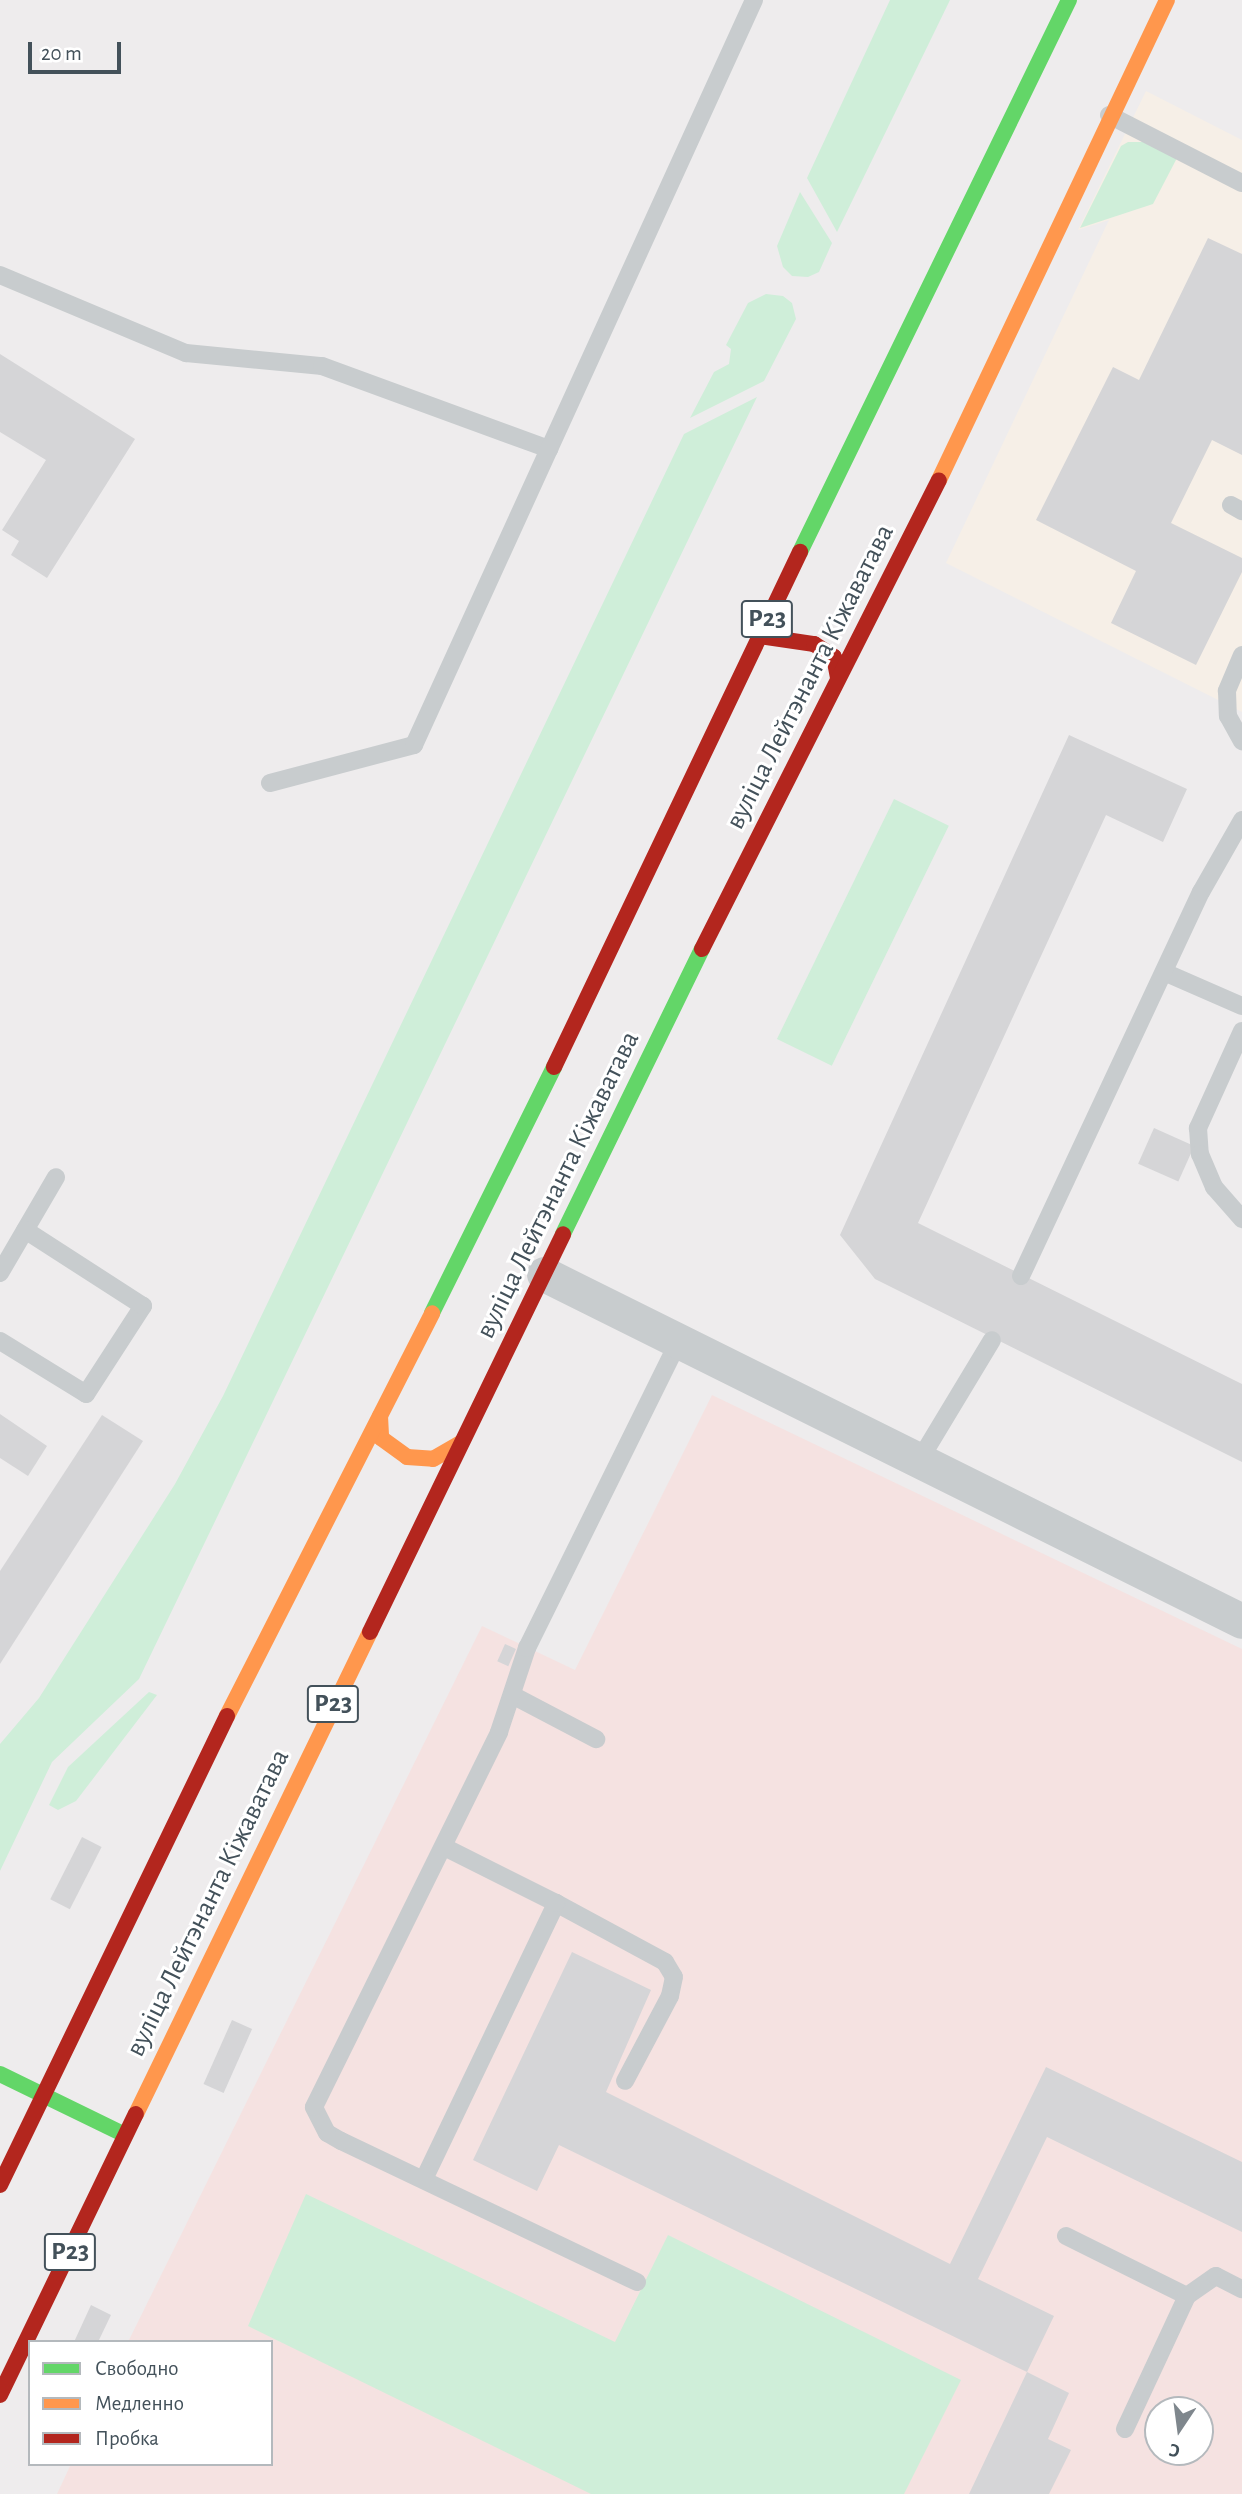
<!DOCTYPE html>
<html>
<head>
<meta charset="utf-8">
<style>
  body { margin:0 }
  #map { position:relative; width:1242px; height:2494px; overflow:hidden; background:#eeeced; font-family:"Alegreya Sans",sans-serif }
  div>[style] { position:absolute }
  .commercial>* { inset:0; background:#f6efe7 }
  .medical>* { inset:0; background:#f5e2e1 }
  .green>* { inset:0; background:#cfeed9; transform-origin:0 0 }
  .building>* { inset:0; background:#d5d5d7; transform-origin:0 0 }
  .lane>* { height:18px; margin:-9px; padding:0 9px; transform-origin:9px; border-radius:9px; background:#c8ccce }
  .street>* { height:35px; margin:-17.5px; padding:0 17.5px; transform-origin:17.5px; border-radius:17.5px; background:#c8ccce }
  .fast>* { height:16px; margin:-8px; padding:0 8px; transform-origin:8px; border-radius:8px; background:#63d668 }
  .slow>* { height:16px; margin:-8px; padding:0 8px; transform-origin:8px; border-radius:8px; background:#ff974d }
  .jam>* { height:16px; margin:-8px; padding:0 8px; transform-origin:8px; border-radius:8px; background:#b3261e }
  span { translate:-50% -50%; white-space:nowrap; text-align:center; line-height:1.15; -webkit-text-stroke:6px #fff; paint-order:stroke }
  .shield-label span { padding:2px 5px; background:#fff; border:2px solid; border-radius:5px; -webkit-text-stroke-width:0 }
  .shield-label { font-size:26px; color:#43515a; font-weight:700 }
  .street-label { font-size:28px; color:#43515a }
  .legend { position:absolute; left:28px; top:2340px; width:245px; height:126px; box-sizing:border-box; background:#fff; border:2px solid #b4b9bd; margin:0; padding:9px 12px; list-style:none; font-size:21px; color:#43515a }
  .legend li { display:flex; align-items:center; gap:14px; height:35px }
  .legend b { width:35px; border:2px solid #b4b9bd }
  .north { position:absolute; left:1144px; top:2396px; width:70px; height:70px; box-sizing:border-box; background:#fff; border:2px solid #b4b9bd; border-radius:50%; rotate:193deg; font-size:19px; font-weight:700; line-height:28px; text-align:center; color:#43515a }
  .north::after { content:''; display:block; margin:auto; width:24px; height:32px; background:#7f878d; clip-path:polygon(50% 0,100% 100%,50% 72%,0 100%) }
  .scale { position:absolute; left:28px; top:42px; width:93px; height:32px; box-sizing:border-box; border:4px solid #43515a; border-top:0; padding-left:9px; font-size:21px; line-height:24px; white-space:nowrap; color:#43515a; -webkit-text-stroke:5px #fff; paint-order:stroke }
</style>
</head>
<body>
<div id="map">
  <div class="commercial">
    <i style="clip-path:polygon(1146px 91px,1242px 140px,1242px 712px,946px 563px,1109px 220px,1078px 230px)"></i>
  </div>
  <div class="medical">
    <i style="clip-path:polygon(evenodd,712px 1395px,1242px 1649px,1242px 2494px,57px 2494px,71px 2464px,271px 2464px,271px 2342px,128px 2342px,482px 1626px,575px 1670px,712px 1395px,1158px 2410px,1200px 2410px,1200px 2452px,1158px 2452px,1158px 2410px)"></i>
  </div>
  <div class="green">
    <i style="clip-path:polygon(890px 0,950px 0,837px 232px,807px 178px)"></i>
    <i style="clip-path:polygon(1128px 142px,1143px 142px,1177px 158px,1153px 204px,1080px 228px,1121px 146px)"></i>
    <i style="clip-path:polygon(800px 192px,832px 243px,819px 272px,808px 277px,792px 276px,783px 267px,777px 246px)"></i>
    <i style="clip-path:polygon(766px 294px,783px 296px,792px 303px,796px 319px,764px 381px,690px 418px,714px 372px,729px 364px,731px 349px,726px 345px,748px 303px)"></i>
    <i style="clip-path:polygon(757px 397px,139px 1679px,52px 1762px,0 1871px,0 1744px,39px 1698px,175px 1484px,223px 1396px,684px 434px)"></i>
    <i style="left:894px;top:799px;width:61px;height:267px;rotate:26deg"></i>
    <i style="clip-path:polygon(149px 1692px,157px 1695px,76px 1801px,58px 1810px,49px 1805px,68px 1767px)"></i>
    <i style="clip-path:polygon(306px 2194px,615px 2342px,668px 2235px,961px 2380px,904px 2494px,591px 2494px,248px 2326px)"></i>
  </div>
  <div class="building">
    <i style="clip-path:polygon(1208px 238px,1242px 254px,1242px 455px,1212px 440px,1171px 523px,1242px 558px,1242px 572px,1196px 665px,1111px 623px,1136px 571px,1036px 520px,1113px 367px,1139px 380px)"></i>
    <i style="clip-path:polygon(0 354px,135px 439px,47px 578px,11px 555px,19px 541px,2px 530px,46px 460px,0 432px)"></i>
    <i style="clip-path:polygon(1069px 735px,1187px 789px,1163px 842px,1106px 815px,918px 1223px,1242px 1384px,1242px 1462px,875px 1279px,840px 1235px)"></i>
    <i style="left:1154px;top:1128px;width:44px;height:39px;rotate:24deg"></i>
    <i style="clip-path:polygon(0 1414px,47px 1446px,28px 1476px,0 1458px)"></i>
    <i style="clip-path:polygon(102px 1415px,143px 1441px,0 1664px,0 1571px)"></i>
    <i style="left:505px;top:1644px;width:12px;height:19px;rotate:24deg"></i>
    <i style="left:82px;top:1837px;width:22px;height:70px;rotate:27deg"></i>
    <i style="clip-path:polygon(572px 1952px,651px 1990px,606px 2092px,950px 2264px,1046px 2067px,1242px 2162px,1242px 2232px,1047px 2137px,978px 2279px,1054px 2316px,1027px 2372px,559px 2145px,537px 2191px,473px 2160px)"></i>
    <i style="left:232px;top:2020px;width:22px;height:70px;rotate:24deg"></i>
    <i style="clip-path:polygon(91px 2305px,111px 2315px,98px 2342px,74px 2342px)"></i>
    <i style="clip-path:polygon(1027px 2372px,1069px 2393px,1048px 2439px,1071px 2450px,1049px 2494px,969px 2494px)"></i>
  </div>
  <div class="lane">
    <i style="left:1109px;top:115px;width:149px;rotate:27.1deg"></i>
    <i style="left:0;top:275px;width:202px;rotate:22.8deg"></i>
    <i style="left:186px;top:353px;width:137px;rotate:5.5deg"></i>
    <i style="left:322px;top:366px;width:242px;rotate:20.1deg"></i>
    <i style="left:1231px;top:505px;width:13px;rotate:29deg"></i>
    <i style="left:1242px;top:655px;width:39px;rotate:113deg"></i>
    <i style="left:1227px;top:691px;width:25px;rotate:88deg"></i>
    <i style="left:1228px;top:716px;width:29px;rotate:61deg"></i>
    <i style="left:270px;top:783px;width:149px;rotate:-14.8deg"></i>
    <i style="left:414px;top:745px;width:819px;rotate:-65.47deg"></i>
    <i style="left:1164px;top:972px;width:85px;rotate:23.6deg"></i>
    <i style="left:1242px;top:1031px;width:107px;rotate:114.4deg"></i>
    <i style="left:1198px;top:1128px;width:26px;rotate:86deg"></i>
    <i style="left:1200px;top:1154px;width:36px;rotate:67deg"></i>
    <i style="left:1214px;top:1187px;width:43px;rotate:48.8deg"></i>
    <i style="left:0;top:1273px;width:111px;rotate:-59.7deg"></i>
    <i style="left:1021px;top:1276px;width:424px;rotate:-64.9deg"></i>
    <i style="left:1201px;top:892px;width:83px;rotate:-60.3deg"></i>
    <i style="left:0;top:1341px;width:101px;rotate:31.6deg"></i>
    <i style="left:86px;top:1394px;width:105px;rotate:-57.1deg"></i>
    <i style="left:143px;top:1306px;width:140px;rotate:-147.2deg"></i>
    <i style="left:919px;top:1461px;width:141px;rotate:-58.9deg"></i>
    <i style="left:514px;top:1696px;width:93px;rotate:27.7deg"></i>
    <i style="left:556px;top:1903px;width:124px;rotate:28.4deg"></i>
    <i style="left:665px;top:1962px;width:17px;rotate:59deg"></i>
    <i style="left:674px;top:1977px;width:19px;rotate:102deg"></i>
    <i style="left:670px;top:1996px;width:96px;rotate:117.9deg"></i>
    <i style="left:425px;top:2177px;width:304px;rotate:-64.4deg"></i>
    <i style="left:556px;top:1903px;width:125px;rotate:-153.4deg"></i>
    <i style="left:1066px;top:2236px;width:135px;rotate:26.4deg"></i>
    <i style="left:1187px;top:2296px;width:35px;rotate:-35deg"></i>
    <i style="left:1216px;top:2276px;width:29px;rotate:27deg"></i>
    <i style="left:637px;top:2282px;width:328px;rotate:-154.5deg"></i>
    <i style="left:341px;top:2141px;width:16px;rotate:-150deg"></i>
    <i style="left:327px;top:2133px;width:29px;rotate:-117deg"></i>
    <i style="left:314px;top:2107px;width:418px;rotate:-63.7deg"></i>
    <i style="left:499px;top:1732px;width:89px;rotate:-71.6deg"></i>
    <i style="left:527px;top:1648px;width:340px;rotate:-63.7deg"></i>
    <i style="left:1125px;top:2429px;width:147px;rotate:-65deg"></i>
  </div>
  <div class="street">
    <i style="left:544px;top:1274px;width:779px;rotate:26.43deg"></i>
  </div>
  <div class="fast">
    <i style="left:800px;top:552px;width:614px;rotate:-64.02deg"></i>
    <i style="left:563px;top:1234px;width:317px;rotate:-64deg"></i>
    <i style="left:432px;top:1313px;width:275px;rotate:-63.6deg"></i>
    <i style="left:0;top:2074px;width:139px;rotate:26deg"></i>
  </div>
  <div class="slow">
    <i style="left:939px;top:480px;width:531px;rotate:-64.59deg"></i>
    <i style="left:380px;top:1416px;width:22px;rotate:87deg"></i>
    <i style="left:381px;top:1438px;width:32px;rotate:36deg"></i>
    <i style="left:407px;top:1457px;width:26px;rotate:4deg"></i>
    <i style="left:433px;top:1459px;width:32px;rotate:-30deg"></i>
    <i style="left:227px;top:1716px;width:452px;rotate:-63deg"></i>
    <i style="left:136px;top:2114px;width:536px;rotate:-64.1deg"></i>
  </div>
  <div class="jam">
    <i style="left:759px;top:636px;width:56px;rotate:8.3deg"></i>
    <i style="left:814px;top:644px;width:24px;rotate:33deg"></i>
    <i style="left:834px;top:657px;width:21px;rotate:79deg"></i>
    <i style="left:702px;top:949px;width:525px;rotate:-63.19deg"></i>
    <i style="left:554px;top:1067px;width:571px;rotate:-64.47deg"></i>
    <i style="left:370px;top:1632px;width:442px;rotate:-64.1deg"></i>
    <i style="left:0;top:2185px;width:521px;rotate:-64.17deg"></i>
    <i style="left:0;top:2395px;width:312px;rotate:-64.2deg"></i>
  </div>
  <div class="shield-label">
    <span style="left:767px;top:619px">Р23</span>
    <span style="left:333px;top:1704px">Р23</span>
    <span style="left:70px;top:2252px">Р23</span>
  </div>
  <div class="street-label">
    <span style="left:810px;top:677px;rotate:-63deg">вуліца Лейтэнанта Кіжаватава</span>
    <span style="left:558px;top:1185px;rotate:-64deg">вуліца Лейтэнанта Кіжаватава</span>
    <span style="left:208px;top:1903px;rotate:-64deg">вуліца Лейтэнанта Кіжаватава</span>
  </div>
  <ul class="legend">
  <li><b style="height:9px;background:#63d668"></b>Свободно</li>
  <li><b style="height:9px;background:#ff974d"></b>Медленно</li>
  <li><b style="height:9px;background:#b3261e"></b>Пробка</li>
  </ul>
  <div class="north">С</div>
  <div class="scale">20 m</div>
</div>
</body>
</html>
